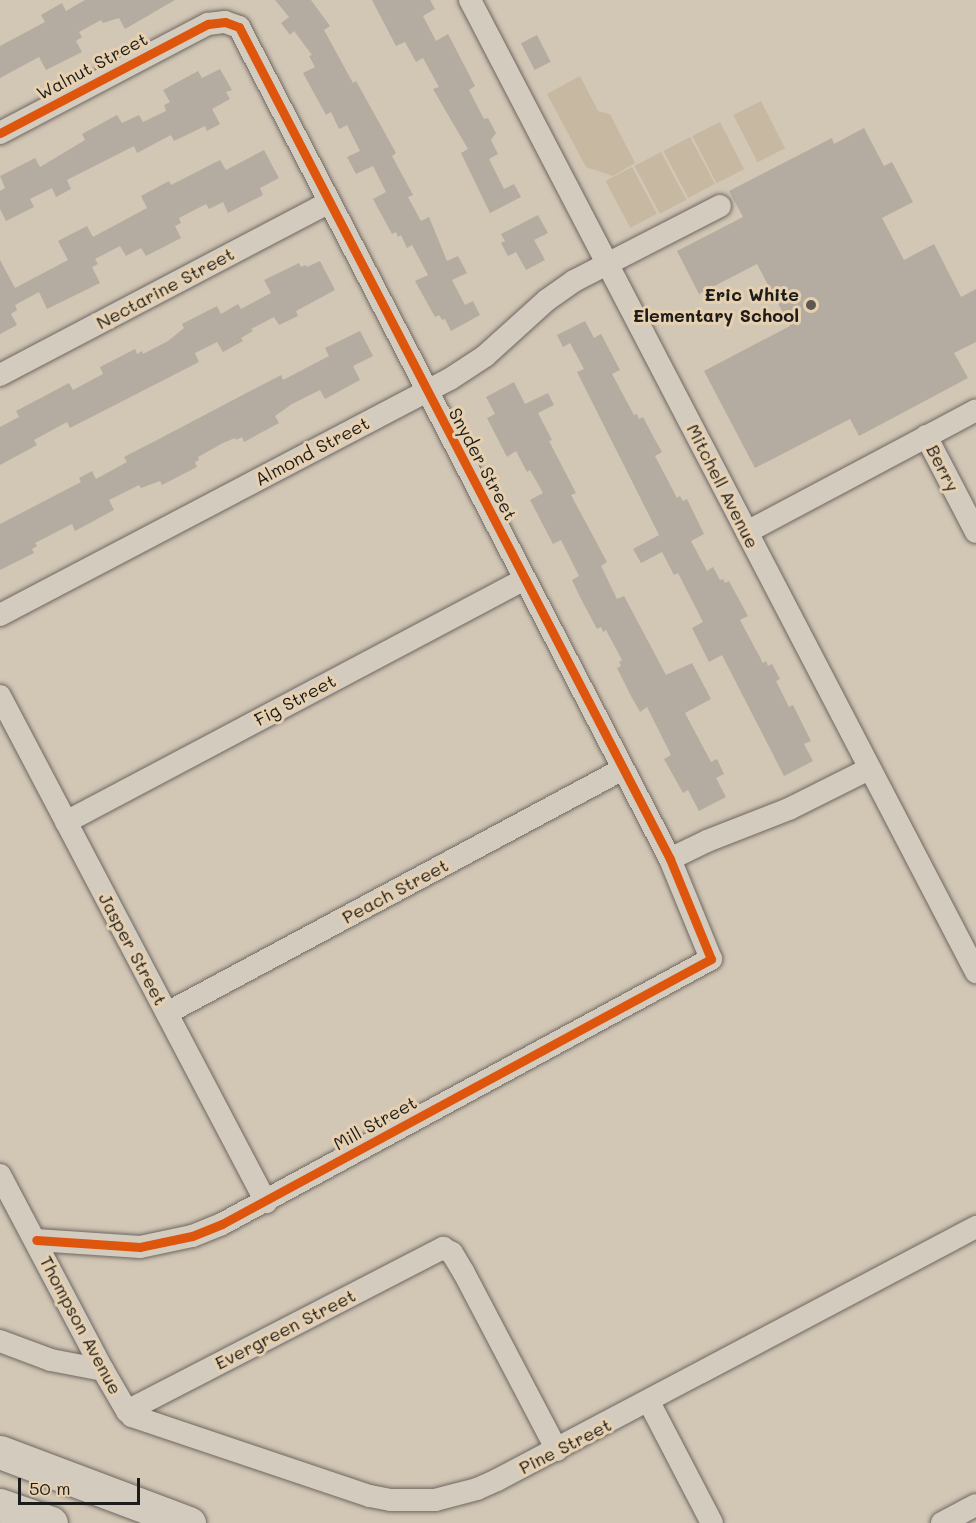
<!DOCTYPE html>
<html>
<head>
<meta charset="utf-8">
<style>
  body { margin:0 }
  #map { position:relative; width:976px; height:1523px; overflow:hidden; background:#d2c6b5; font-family:Mali,sans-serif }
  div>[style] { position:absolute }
  .green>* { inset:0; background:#c7b8a2; transform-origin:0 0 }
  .building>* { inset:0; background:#b4aca0; transform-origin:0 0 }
  .roads { filter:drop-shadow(0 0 2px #6e6861) drop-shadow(0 0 2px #6e6861) }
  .minor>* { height:22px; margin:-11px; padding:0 11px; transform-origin:11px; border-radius:11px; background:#d4cbbf }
  .highway>* { height:33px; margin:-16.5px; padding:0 16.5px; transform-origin:16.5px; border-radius:16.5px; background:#d4cbbf }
  .cycleway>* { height:9px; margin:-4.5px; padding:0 4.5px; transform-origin:4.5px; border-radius:4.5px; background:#de560d }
  .dots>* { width:16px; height:16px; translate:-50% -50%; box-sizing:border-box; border:3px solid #e6d0af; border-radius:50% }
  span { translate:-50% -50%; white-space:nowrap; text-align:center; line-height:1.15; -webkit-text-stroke:6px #e6d0af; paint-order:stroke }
  .street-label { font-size:18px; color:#1c1c1c }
  .poi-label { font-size:18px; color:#1c1c1c; font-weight:700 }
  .right { translate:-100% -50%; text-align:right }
  .scale { position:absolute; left:18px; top:1478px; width:122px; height:27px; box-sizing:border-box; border:3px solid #1c1c1c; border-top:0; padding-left:8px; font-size:18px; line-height:21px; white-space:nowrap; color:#1c1c1c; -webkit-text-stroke:4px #e6d0af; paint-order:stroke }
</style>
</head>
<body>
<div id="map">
  <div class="green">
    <i style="clip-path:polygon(580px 76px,598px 111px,610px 114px,635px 163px,613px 176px,586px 167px,547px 94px)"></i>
    <i style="left:761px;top:101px;width:53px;height:31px;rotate:63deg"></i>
    <i style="left:720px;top:122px;width:53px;height:31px;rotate:63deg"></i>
    <i style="left:690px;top:137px;width:53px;height:30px;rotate:62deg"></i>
    <i style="left:661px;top:152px;width:54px;height:30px;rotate:62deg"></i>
    <i style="left:632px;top:167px;width:53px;height:30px;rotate:62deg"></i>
  </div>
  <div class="building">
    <i style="clip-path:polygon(85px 0,175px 0,125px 29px,119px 18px,103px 23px,101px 20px,79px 32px,82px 37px,76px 41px,82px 52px,46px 70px,39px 57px,0 78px,0 46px,45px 22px,41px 15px,62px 3px,66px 11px)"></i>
    <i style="clip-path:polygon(275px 0,311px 0,330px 26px,324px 30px,353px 83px,356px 81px,396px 153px,392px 156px,413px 195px,408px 197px,421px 221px,429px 217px,447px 261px,458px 256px,467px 273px,452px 280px,465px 305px,473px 301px,480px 315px,451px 331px,445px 319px,442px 320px,439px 315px,435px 317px,415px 281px,428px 275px,412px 245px,407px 248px,401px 235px,398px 237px,396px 232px,392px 234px,373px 199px,386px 192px,373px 166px,356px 174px,347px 157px,360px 151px,347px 125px,339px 129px,331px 112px,326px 115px,303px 73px,315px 67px,309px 56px,312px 55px,294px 31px,290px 35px,281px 23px,289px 17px)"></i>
    <i style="clip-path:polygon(372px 0,430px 0,435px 9px,423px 16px,436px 41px,448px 34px,475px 86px,469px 90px,484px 119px,488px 118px,496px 133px,491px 140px,498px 154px,489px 159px,504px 189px,514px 184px,521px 197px,490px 213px,461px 153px,468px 149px,433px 89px,439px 87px,423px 58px,416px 62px,405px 42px,396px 46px)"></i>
    <i style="left:537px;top:35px;width:30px;height:18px;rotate:63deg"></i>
    <i style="clip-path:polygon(220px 69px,232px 90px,226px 92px,230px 99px,212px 109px,220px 124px,207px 131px,205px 126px,174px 141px,171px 135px,137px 153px,134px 146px,67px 180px,71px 189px,56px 197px,52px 188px,30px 199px,34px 207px,6px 221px,0 209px,0 191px,5px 188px,0 176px,35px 158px,40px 167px,85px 140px,82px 134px,117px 115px,122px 123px,139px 115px,143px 122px,166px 111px,164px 105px,170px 102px,163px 90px,198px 71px,202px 78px)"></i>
    <i style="clip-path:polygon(864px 128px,884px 166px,892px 162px,913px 202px,882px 218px,904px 260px,934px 244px,961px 297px,976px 289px,976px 342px,954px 353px,968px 378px,859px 436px,850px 419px,755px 468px,704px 371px,790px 326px,757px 264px,699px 294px,677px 251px,743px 217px,729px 191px,832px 138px,834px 144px)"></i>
    <i style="clip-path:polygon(264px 150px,279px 178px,260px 188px,263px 195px,228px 213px,223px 202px,209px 209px,206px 204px,179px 218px,181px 223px,175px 226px,181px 238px,146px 256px,141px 248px,126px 256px,120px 246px,95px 259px,98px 264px,92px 267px,100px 283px,47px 309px,39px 292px,15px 305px,17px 310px,11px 314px,17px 325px,0 334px,0 260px,15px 288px,68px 260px,58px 241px,87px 226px,93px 237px,147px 208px,141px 196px,169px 181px,171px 185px,220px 160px,226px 170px)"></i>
    <i style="clip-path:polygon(538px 215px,548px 233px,534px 240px,545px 260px,526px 270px,516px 252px,508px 256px,501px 243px,505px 241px,501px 234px)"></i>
    <i style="clip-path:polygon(320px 261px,335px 290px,296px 311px,298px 316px,279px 325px,274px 317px,251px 329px,253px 331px,241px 338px,243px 341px,223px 352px,217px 342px,195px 353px,199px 362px,70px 428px,67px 422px,34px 440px,37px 445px,0 465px,0 427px,19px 417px,16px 411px,69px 383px,73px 390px,103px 374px,100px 367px,135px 349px,137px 354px,142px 351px,143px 354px,168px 341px,184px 328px,182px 324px,217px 306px,221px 314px,238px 304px,241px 309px,271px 293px,264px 280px,299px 263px,301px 267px,306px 265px,307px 267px)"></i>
    <i style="clip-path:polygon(585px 321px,594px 338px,601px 334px,620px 370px,612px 374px,634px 415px,637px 414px,639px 419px,643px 417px,654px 438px,662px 452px,655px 456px,677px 498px,680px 496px,683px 501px,687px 499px,704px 534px,691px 541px,707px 571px,713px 567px,720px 580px,723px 579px,725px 583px,729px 581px,748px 616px,740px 620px,763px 663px,766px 661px,768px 666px,772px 664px,780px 679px,776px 681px,789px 707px,793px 705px,811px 741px,804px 744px,813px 761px,784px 776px,722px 655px,709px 662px,692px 628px,703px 622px,678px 573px,674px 575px,662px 552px,641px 563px,633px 549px,659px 535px,577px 372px,584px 369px,570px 343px,563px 347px,557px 335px)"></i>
    <i style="clip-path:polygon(360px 331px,373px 356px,353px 366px,360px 380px,325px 399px,320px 390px,292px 404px,275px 416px,279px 423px,244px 442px,242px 437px,236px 440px,235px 438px,223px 443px,198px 457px,199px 460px,195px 462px,197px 467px,162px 485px,160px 481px,141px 488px,139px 485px,109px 500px,114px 510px,75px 531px,72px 524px,35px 543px,37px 546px,32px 549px,34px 553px,0 570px,0 524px,81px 482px,79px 478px,92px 471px,96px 479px,127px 462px,124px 457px,157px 440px,281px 375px,283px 380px,329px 356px,325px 348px)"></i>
    <i style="clip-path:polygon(514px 382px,525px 404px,548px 393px,554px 405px,538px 413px,552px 440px,549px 441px,576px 493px,571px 495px,607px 562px,601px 566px,617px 599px,624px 596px,666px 675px,692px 663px,711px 699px,685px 713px,711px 762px,717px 759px,724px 774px,716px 778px,726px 797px,699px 811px,688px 790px,683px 793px,664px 759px,671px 755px,647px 707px,640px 712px,631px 696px,617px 668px,621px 666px,619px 662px,622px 660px,606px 630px,603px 632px,601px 627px,597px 629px,581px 599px,572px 580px,579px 576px,561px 540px,553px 544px,530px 500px,543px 493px,530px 470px,527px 472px,516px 451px,507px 457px,487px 418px,495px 414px,486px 397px)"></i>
  </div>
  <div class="roads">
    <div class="minor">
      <i style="left:470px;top:0;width:1096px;rotate:62.5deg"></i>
      <i style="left:0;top:133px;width:235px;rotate:-27.7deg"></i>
      <i style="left:208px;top:24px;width:17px;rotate:-7deg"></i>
      <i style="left:225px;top:22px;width:15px;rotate:20deg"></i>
      <i style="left:239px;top:27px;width:937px;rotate:62.61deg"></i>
      <i style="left:670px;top:859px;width:108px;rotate:67.7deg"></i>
      <i style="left:711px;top:959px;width:556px;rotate:151.55deg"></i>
      <i style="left:222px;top:1224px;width:32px;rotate:158deg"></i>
      <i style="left:192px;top:1236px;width:53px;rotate:168.1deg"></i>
      <i style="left:140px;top:1247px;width:104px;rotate:-176.1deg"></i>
      <i style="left:0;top:375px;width:372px;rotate:-27.7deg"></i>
      <i style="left:926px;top:436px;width:108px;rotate:62.5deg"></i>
      <i style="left:747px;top:532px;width:259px;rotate:-28deg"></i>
      <i style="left:0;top:615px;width:508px;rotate:-27.67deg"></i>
      <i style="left:450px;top:379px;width:42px;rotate:-33.3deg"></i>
      <i style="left:485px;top:356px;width:84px;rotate:-42.1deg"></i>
      <i style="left:547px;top:300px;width:33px;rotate:-35deg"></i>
      <i style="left:574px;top:281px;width:164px;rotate:-27.2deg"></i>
      <i style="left:0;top:696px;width:572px;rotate:62.27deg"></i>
      <i style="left:66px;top:822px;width:519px;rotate:-27.9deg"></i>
      <i style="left:670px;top:859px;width:41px;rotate:-25.9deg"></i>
      <i style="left:707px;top:841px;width:90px;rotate:-21.4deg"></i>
      <i style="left:791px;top:808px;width:87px;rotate:-26.6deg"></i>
      <i style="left:167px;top:1013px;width:517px;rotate:-28.15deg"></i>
      <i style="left:0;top:1175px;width:221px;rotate:62.2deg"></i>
      <i style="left:103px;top:1370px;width:48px;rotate:59.7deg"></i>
      <i style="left:127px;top:1411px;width:7px;rotate:45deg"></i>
      <i style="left:132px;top:1416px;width:251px;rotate:18.6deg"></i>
      <i style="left:370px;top:1496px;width:21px;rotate:11deg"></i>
      <i style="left:391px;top:1500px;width:44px"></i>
      <i style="left:435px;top:1500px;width:43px;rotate:-14.7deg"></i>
      <i style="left:477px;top:1489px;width:22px;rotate:-24deg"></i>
      <i style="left:497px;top:1480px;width:542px;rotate:-27.84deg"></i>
      <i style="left:0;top:1341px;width:54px;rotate:20.4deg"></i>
      <i style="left:51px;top:1360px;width:53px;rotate:10.9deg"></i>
      <i style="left:649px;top:1402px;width:136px;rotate:62.5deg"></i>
      <i style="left:127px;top:1411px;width:356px;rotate:-27.3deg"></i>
      <i style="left:443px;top:1248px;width:10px;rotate:29deg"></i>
      <i style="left:452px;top:1253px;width:23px;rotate:59deg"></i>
      <i style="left:464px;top:1273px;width:200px;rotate:62.3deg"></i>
      <i style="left:942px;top:1523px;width:38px;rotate:-28deg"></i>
    </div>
    <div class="highway">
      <i style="left:0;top:1452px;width:202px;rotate:20.6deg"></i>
      <i style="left:0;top:1505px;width:54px;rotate:19.4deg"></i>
    </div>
  </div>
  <div class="cycleway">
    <i style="left:0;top:133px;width:235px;rotate:-27.7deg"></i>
    <i style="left:208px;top:24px;width:17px;rotate:-7deg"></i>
    <i style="left:225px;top:22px;width:15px;rotate:20deg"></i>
    <i style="left:239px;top:27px;width:937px;rotate:62.61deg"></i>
    <i style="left:670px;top:859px;width:108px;rotate:67.7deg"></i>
    <i style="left:711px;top:959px;width:556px;rotate:151.55deg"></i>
    <i style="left:222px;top:1224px;width:32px;rotate:158deg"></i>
    <i style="left:192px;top:1236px;width:53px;rotate:168.1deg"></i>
    <i style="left:140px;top:1247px;width:104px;rotate:-176.1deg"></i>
  </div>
  <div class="dots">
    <i style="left:811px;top:305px;background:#5c5852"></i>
  </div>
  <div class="street-label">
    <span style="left:92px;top:66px;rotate:-28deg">Walnut Street</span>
    <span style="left:165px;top:288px;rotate:-28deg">Nectarine Street</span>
    <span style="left:312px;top:451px;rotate:-28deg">Almond Street</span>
    <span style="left:483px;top:464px;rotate:62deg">Snyder Street</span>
    <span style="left:943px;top:468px;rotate:63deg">Berry</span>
    <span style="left:723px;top:486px;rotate:63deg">Mitchell Avenue</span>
    <span style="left:295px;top:700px;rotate:-28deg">Fig Street</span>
    <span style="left:395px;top:891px;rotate:-28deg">Peach Street</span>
    <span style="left:133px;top:949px;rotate:62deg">Jasper Street</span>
    <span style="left:375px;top:1123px;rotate:-29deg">Mill Street</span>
    <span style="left:81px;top:1325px;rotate:62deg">Thompson Avenue</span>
    <span style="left:285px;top:1329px;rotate:-27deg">Evergreen Street</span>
    <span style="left:565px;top:1446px;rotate:-27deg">Pine Street</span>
  </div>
  <div class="poi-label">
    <span class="right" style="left:799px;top:305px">Eric White<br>Elementary School</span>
  </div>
  <div class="scale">50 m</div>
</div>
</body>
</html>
